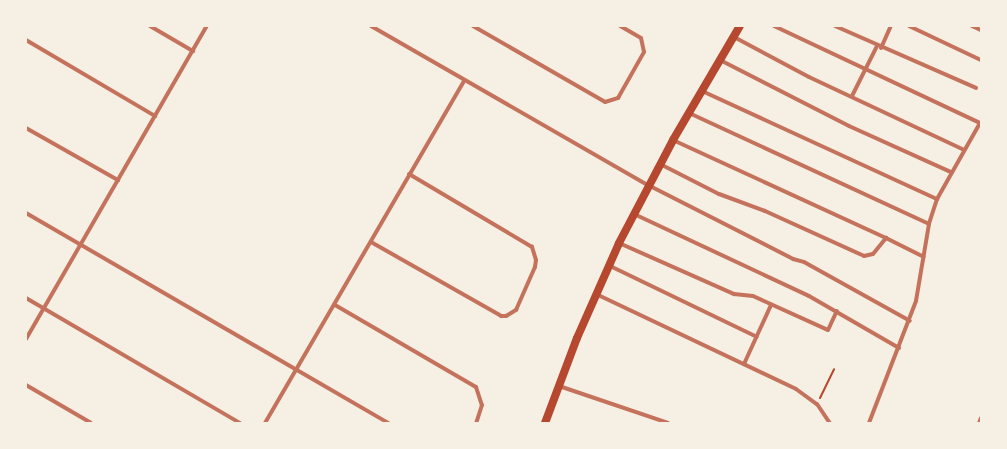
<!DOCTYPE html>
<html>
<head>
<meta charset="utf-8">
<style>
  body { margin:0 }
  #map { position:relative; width:1007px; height:449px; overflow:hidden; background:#f6efe4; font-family:"Exo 2",sans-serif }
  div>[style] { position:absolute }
  .path>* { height:2px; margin:-1px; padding:0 1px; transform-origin:1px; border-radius:1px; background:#b5482f }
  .minor>* { height:4px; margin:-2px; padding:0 2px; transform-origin:2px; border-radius:2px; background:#c5725c }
  .secondary>* { height:8px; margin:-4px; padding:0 4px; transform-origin:4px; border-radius:4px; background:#b5482f }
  span { translate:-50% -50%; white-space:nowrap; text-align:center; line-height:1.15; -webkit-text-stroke:3px #f6efe4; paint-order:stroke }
  .frame { position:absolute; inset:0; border:27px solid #f6efe4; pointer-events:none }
</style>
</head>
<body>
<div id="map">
  <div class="path">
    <i style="left:820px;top:398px;width:32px;rotate:-64deg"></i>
  </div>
  <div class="minor">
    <i style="left:150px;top:26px;width:50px;rotate:30.2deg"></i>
    <i style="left:371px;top:26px;width:319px;rotate:29.9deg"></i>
    <i style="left:648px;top:185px;width:163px;rotate:27deg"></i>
    <i style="left:793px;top:259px;width:11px;rotate:15deg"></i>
    <i style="left:804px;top:262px;width:121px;rotate:29.1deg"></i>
    <i style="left:473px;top:26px;width:152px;rotate:29.9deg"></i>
    <i style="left:605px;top:102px;width:14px;rotate:-17deg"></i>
    <i style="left:618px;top:98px;width:53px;rotate:-60.5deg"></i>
    <i style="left:644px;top:52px;width:14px;rotate:-102deg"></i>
    <i style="left:641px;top:38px;width:24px;rotate:-150deg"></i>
    <i style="left:774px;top:26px;width:228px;rotate:25.2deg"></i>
    <i style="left:980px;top:123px;width:87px;rotate:119.5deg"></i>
    <i style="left:937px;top:199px;width:26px;rotate:108deg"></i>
    <i style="left:929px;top:224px;width:78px;rotate:99.6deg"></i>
    <i style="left:916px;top:301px;width:131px;rotate:111.1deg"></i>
    <i style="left:835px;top:26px;width:154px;rotate:23.7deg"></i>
    <i style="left:909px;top:26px;width:80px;rotate:25.3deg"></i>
    <i style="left:972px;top:26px;width:10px;rotate:24deg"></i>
    <i style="left:734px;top:37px;width:85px;rotate:28.1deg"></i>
    <i style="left:809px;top:77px;width:171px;rotate:25.2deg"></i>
    <i style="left:26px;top:40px;width:150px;rotate:30.5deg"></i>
    <i style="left:881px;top:48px;width:24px;rotate:-66deg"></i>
    <i style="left:720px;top:60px;width:145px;rotate:27.1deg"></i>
    <i style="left:849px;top:126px;width:112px;rotate:24.3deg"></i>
    <i style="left:702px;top:91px;width:259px;rotate:24.7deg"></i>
    <i style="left:852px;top:96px;width:56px;rotate:-63.4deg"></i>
    <i style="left:689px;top:113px;width:264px;rotate:24.8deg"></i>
    <i style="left:26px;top:128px;width:106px;rotate:29.5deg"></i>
    <i style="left:660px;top:164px;width:66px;rotate:27deg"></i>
    <i style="left:719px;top:194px;width:49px;rotate:20.3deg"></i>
    <i style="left:765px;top:211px;width:109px;rotate:24.4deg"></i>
    <i style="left:864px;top:256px;width:9px;rotate:-13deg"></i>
    <i style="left:873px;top:254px;width:21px;rotate:-51deg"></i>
    <i style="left:886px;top:238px;width:234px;rotate:-155.3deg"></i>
    <i style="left:26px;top:213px;width:419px;rotate:30.1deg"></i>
    <i style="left:634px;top:214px;width:193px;rotate:25.1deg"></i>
    <i style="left:809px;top:296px;width:104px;rotate:30deg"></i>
    <i style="left:886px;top:238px;width:42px;rotate:26.6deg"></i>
    <i style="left:371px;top:242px;width:150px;rotate:29.6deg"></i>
    <i style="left:501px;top:316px;width:5px"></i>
    <i style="left:506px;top:316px;width:12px;rotate:-31deg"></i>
    <i style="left:516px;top:310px;width:47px;rotate:-66.2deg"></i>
    <i style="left:535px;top:267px;width:7px;rotate:-82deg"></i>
    <i style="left:536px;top:260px;width:14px;rotate:-107deg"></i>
    <i style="left:532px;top:247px;width:143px;rotate:-149.3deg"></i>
    <i style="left:619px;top:243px;width:126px;rotate:23.9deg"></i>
    <i style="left:734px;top:294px;width:19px;rotate:6deg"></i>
    <i style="left:753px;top:296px;width:82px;rotate:24.4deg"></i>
    <i style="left:828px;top:330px;width:21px;rotate:-65deg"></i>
    <i style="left:608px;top:265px;width:165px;rotate:25.8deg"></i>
    <i style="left:596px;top:294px;width:221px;rotate:25.4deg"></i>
    <i style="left:796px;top:389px;width:26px;rotate:36deg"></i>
    <i style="left:817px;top:404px;width:23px;rotate:56deg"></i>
    <i style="left:26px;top:298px;width:248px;rotate:30.3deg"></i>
    <i style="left:335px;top:305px;width:163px;rotate:30.2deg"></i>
    <i style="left:476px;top:387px;width:19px;rotate:72deg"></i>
    <i style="left:482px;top:405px;width:19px;rotate:108deg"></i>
    <i style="left:26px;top:339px;width:362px;rotate:-60deg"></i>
    <i style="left:744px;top:364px;width:65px;rotate:-65.4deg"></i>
    <i style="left:26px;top:385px;width:75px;rotate:30.3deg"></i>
    <i style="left:559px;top:386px;width:115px;rotate:18.7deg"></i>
    <i style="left:265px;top:423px;width:396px;rotate:-59.8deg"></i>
    <i style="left:979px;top:423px;width:5px;rotate:-68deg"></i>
  </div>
  <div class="secondary">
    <i style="left:545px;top:423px;width:91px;rotate:-69.4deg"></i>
    <i style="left:577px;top:338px;width:104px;rotate:-66.1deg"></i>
    <i style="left:619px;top:243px;width:116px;rotate:-62.3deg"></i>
    <i style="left:673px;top:140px;width:132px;rotate:-59.6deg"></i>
  </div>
  <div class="frame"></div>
</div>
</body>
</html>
